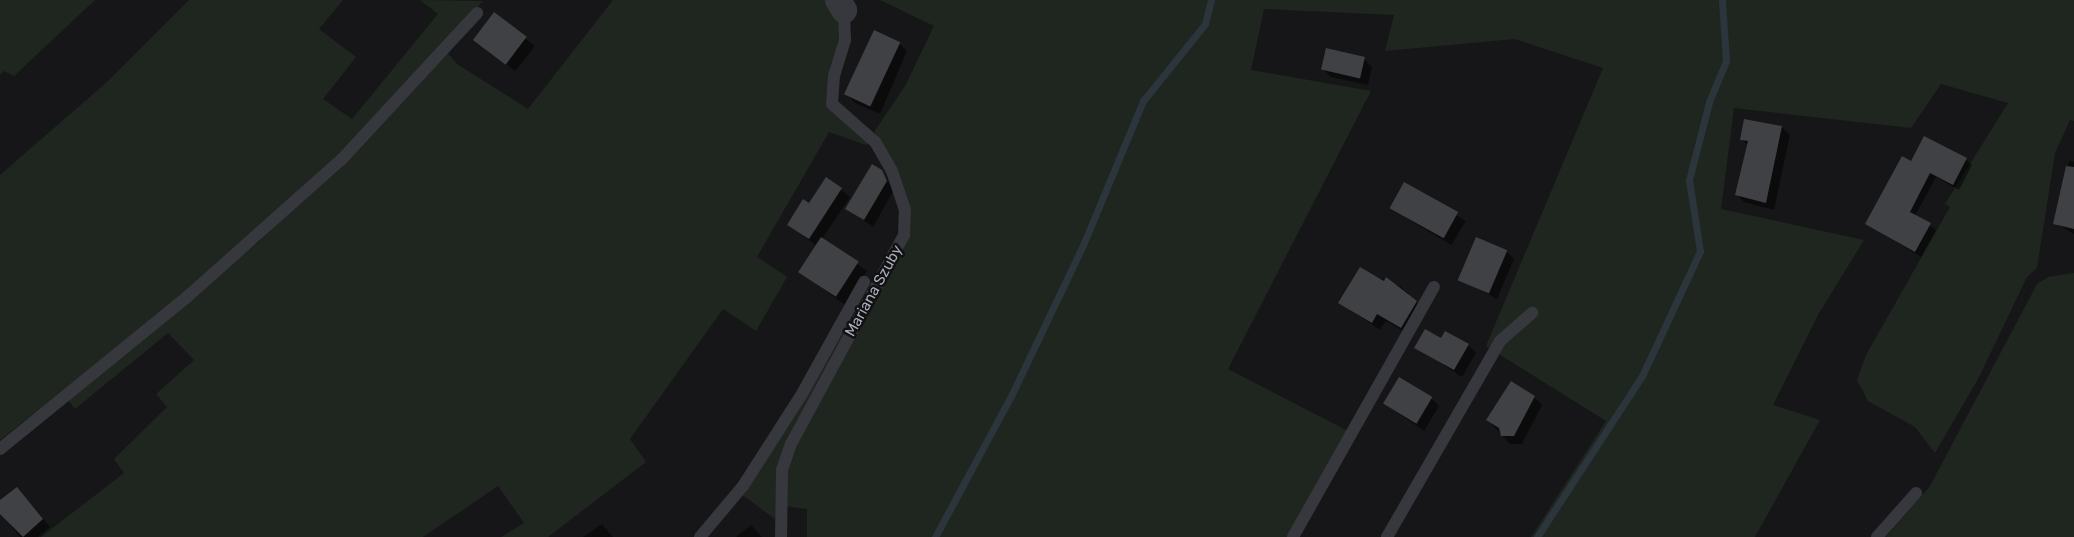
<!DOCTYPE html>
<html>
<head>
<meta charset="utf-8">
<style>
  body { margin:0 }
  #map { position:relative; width:2074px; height:537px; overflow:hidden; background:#161618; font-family:Rubik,sans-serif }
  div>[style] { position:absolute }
  .green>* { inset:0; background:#1e261f }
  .shadow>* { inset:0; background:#0007; transform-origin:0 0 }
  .stream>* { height:7px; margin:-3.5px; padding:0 3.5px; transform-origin:3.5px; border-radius:3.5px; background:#2c353c }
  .building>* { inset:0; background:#404145; transform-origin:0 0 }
  .service>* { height:12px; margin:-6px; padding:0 6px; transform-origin:6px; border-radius:6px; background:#37383d }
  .minor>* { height:26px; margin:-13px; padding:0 13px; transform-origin:13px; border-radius:13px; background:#37383d }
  span { translate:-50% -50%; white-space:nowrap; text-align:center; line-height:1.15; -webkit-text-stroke:5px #111113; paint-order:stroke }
  .street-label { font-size:15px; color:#a8adb8 }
</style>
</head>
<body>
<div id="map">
  <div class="green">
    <i style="clip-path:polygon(0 0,95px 0,14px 76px,4px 71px,0 75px)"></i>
    <i style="clip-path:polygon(189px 0,343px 0,319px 29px,356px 57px,323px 99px,352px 119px,438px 14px,420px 0,483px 1px,341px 154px,162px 313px,0 440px,0 175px,107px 82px)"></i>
    <i style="clip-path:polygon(613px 0,829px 0,839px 10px,841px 41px,827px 102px,871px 142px,866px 145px,829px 132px,757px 257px,787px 277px,756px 331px,723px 309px,630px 439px,646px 462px,548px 537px,501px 537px,524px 523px,498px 486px,423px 537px,41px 537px,124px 473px,114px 459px,167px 407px,156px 394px,194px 360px,168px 333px,75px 409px,66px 397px,260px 241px,446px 51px,457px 64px,528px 109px)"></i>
    <i style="clip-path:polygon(880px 0,2074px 0,2074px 121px,2070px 120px,2055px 153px,2037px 268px,2027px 277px,1978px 379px,1935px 453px,1915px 427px,1868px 401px,1857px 380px,1866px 355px,1950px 207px,1945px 204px,2008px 103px,1941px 84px,1911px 128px,1734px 108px,1721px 209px,1864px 240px,1818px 315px,1773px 405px,1820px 420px,1755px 537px,1531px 537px,1606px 421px,1486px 346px,1603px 68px,1515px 39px,1385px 51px,1394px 15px,1264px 9px,1251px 70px,1371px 91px,1228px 369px,1348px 431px,1287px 537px,807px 537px,807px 509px,785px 506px,785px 474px,794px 445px,907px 241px,882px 146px,874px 132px,905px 86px,934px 26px)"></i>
    <i style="clip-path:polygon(2074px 273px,2074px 537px,1886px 537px,1930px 486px,2037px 284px,2048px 277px)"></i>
    <i style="clip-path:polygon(849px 319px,854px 323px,785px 447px,775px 519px,741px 494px)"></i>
  </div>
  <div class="shadow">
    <i style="left:494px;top:14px;width:52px;height:32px;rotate:38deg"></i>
    <i style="clip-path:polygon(899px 43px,907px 51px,880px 114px,855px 103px,847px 95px)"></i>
    <i style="clip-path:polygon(1364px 59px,1372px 67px,1368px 85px,1331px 77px,1323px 69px)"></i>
    <i style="clip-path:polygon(1745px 120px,1782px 127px,1790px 135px,1774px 210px,1744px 202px,1736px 194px,1749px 146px,1742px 140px)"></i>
    <i style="clip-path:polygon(1966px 160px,1972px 165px,1959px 190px,1936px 177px,1915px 216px,1936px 230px,1921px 257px,1867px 224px,1911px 162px)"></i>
    <i style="clip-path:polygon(2069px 161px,2074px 162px,2074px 234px,2055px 223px)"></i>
    <i style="clip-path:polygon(881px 171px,894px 190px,873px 227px,847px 208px)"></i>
    <i style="clip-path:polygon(826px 179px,850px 197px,822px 239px,867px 271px,845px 305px,800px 272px,817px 246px,788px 224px,810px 205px)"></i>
    <i style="left:1404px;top:184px;width:72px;height:28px;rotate:31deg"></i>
    <i style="clip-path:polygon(1506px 251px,1514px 259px,1497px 299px,1460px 279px)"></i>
    <i style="clip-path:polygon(1360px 269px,1401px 287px,1424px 310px,1409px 335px,1386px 321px,1380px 330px,1340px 303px)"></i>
    <i style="clip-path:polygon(1442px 339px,1468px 345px,1476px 353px,1462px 377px,1416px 347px)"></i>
    <i style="clip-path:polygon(1534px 397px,1542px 405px,1522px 444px,1510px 444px,1488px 420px)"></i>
    <i style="clip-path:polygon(1431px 398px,1439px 406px,1424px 431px,1385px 404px)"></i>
    <i style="clip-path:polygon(17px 488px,50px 527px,38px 537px,20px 537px,0 512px,0 502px)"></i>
    <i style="clip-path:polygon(602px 524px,613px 537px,583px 537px)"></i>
    <i style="clip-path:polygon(751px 525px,762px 537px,736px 537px)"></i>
  </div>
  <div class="stream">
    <i style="left:935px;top:537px;width:162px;rotate:-61.7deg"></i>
    <i style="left:1012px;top:394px;width:165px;rotate:-64.5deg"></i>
    <i style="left:1083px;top:245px;width:156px;rotate:-67.4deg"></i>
    <i style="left:1143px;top:101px;width:99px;rotate:-51.2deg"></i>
    <i style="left:1205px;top:24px;width:25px;rotate:-76deg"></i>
    <i style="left:1537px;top:537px;width:192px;rotate:-56.9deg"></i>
    <i style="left:1642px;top:376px;width:138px;rotate:-65.1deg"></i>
    <i style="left:1700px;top:251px;width:72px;rotate:-98.8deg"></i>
    <i style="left:1689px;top:180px;width:81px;rotate:-75.6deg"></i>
    <i style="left:1709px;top:102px;width:44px;rotate:-67.5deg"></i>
    <i style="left:1726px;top:61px;width:61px;rotate:-93.8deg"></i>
  </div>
  <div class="building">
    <i style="left:494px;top:12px;width:41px;height:35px;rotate:37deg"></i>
    <i style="left:874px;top:30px;width:29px;height:71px;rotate:25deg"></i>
    <i style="left:1326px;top:48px;width:40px;height:22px;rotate:13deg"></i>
    <i style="clip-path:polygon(1744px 119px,1782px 126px,1766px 203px,1735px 195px,1748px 141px,1740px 140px)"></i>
    <i style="clip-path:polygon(1924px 136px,1967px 158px,1953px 185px,1930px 173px,1910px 212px,1931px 223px,1915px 252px,1865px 224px,1902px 156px,1911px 161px)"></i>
    <i style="clip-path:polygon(872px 164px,882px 170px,887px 181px,864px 220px,845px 209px)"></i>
    <i style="clip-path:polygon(2066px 166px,2074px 167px,2074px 229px,2053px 224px)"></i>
    <i style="clip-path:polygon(826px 177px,842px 188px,809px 239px,787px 225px,803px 199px,809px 203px)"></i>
    <i style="left:1404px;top:182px;width:62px;height:30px;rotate:29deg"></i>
    <i style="left:821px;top:237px;width:45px;height:42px;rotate:33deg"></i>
    <i style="left:1476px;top:237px;width:34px;height:47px;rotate:23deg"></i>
    <i style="clip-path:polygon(1360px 267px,1384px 281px,1386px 277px,1417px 301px,1401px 328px,1377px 314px,1372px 323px,1338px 303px)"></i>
    <i style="clip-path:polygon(1425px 329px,1441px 338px,1445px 331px,1469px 344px,1454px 370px,1414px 348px)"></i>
    <i style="left:1399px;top:377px;width:39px;height:31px;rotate:31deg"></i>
    <i style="clip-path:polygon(1511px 381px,1535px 396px,1514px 436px,1501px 436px,1499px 428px,1486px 420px)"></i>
    <i style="clip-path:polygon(17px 487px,43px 519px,23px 537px,0 514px,0 500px)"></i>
  </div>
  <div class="service">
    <i style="left:0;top:449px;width:241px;rotate:-39.1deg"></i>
    <i style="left:187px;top:297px;width:208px;rotate:-41.7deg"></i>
    <i style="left:342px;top:159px;width:199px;rotate:-47.2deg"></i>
    <i style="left:700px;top:537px;width:67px;rotate:-49.9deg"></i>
    <i style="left:743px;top:486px;width:112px;rotate:-57.4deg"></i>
    <i style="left:803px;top:392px;width:126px;rotate:-61deg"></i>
    <i style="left:781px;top:537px;width:67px;rotate:-89.1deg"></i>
    <i style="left:782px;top:470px;width:28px;rotate:-71deg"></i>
    <i style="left:791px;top:444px;width:238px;rotate:-61.6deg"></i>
    <i style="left:904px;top:235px;width:25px;rotate:-88deg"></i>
    <i style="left:905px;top:210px;width:41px;rotate:-108.4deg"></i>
    <i style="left:892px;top:171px;width:34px;rotate:-120deg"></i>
    <i style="left:875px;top:142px;width:57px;rotate:-138.5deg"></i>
    <i style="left:832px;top:104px;width:28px;rotate:-86deg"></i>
    <i style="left:834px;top:76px;width:38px;rotate:-73deg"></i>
    <i style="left:845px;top:40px;width:30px;rotate:-92deg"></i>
    <i style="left:1293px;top:537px;width:287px;rotate:-60.6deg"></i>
    <i style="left:1387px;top:537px;width:226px;rotate:-60deg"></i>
    <i style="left:1500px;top:341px;width:43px;rotate:-41.2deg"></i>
    <i style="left:1877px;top:537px;width:59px;rotate:-48.4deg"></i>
  </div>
  <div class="minor">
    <i style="left:838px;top:0;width:12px;rotate:59deg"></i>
  </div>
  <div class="street-label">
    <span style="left:874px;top:291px;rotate:-61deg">Mariana Szuby</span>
  </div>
</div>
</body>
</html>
